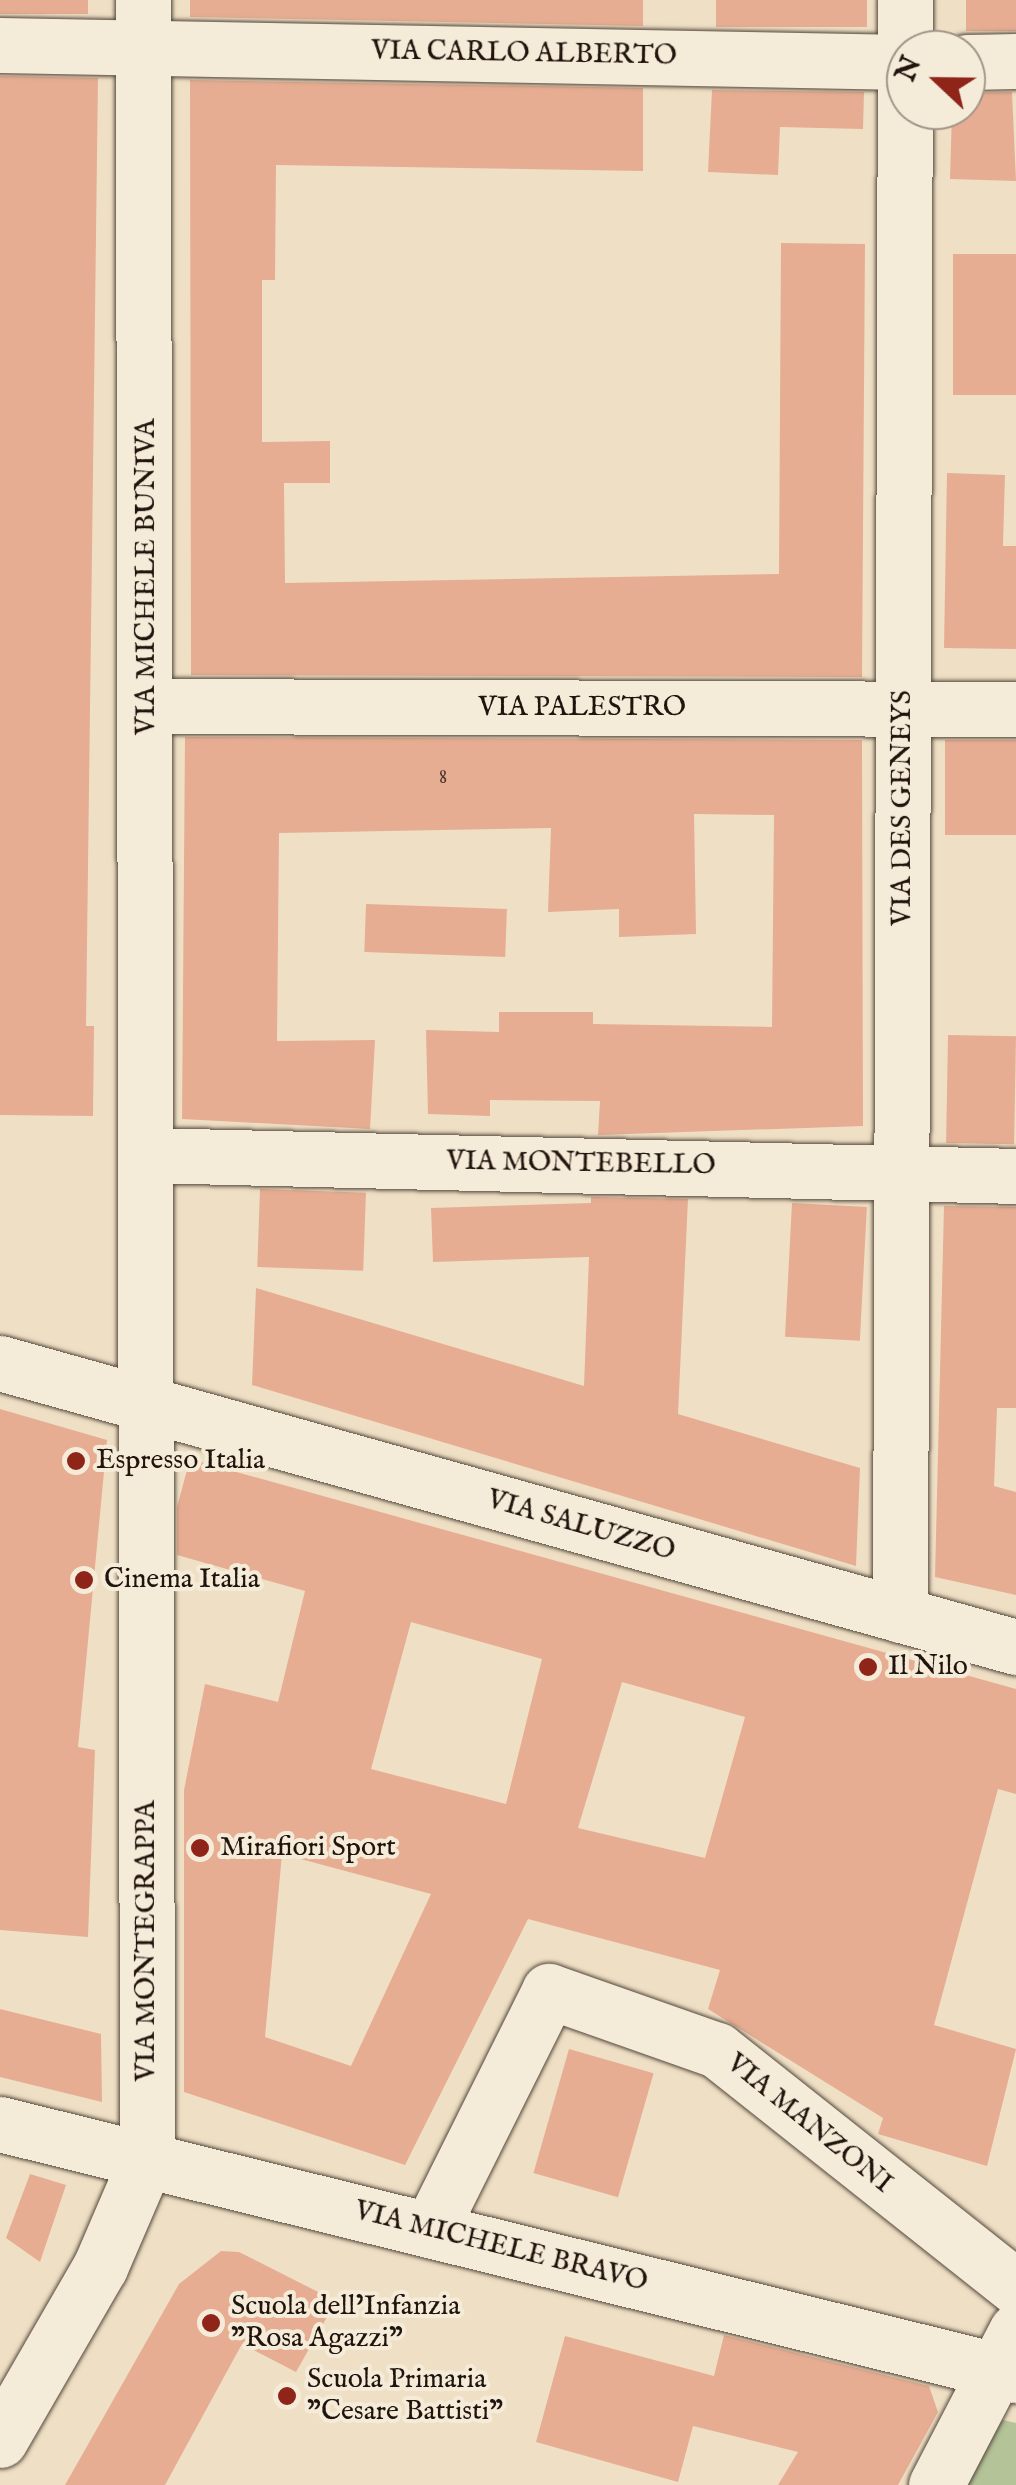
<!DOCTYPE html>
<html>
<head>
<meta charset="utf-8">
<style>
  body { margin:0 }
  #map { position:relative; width:1016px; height:2485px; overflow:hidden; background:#efe0c5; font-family:"IM FELL English",serif }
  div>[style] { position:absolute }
  .green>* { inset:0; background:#b4c398 }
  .building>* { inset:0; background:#e6ad92; transform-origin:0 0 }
  .roads { filter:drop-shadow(0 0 2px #54473b) drop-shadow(0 0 2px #54473b) }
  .minor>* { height:55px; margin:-27.5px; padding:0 27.5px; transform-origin:27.5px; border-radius:27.5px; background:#f5ebd9 }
  .secondary>* { height:55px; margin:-27.5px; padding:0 27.5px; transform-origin:27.5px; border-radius:27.5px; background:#f5ebd9 }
  .dots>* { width:28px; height:28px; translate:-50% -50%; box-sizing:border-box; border:5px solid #f5ebd9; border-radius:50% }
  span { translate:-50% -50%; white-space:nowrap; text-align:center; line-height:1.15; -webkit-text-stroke:8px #f5ebd9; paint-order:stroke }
  .number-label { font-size:22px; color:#523a2e }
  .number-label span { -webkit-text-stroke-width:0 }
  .street-label { font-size:28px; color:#21140d }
  .poi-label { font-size:28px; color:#21140d }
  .left { translate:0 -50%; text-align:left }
  .north { position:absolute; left:886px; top:30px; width:100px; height:100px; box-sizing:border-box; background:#f5ebd9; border:2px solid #a09587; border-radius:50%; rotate:292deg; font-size:28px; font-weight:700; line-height:40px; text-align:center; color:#21140d }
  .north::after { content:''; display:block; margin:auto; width:35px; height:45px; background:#8f2418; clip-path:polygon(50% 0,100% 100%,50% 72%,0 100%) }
</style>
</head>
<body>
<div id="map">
  <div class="green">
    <i style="clip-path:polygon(990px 2417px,1016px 2423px,1016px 2485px,950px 2485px)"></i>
  </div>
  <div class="building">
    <i style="left:0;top:0;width:88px;height:14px"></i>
    <i style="clip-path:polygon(190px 0,643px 0,643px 26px,190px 17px)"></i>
    <i style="left:716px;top:0;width:151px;height:27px"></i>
    <i style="left:966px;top:0;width:50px;height:31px"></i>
    <i style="clip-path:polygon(0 76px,98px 78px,86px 1026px,94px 1026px,93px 1116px,0 1115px)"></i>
    <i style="clip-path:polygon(190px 80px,643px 88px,643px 171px,276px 165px,275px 280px,262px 280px,262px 442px,330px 441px,330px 483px,284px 483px,285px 583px,779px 574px,781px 243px,865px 244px,862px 677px,191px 675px)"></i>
    <i style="clip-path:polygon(712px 90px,864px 92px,863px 129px,780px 127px,778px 175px,708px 172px)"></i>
    <i style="clip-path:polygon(1012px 92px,1016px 181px,950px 179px,952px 110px,966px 110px,966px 93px)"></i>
    <i style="left:953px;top:254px;width:63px;height:141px"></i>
    <i style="clip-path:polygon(947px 473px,1005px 475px,1003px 546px,1016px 546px,1016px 649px,944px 648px)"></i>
    <i style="clip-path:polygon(185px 737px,862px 740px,863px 1126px,598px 1135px,600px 1101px,490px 1100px,490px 1116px,428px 1114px,426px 1030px,499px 1032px,499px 1012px,593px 1012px,593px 1024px,772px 1027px,774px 815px,694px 814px,696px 934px,619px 937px,619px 909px,548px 912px,551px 828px,279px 833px,277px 1041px,375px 1040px,370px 1129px,182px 1119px)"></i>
    <i style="left:945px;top:740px;width:71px;height:95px"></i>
    <i style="left:366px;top:904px;width:141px;height:48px;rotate:2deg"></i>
    <i style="left:948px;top:1035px;width:68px;height:108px;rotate:1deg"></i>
    <i style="left:260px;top:1189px;width:106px;height:78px;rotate:2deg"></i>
    <i style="clip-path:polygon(591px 1197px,688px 1199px,678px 1414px,860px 1468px,856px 1566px,252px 1385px,256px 1288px,584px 1386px,589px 1257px,433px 1262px,431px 1208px,591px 1203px)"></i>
    <i style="left:792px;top:1203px;width:75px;height:134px;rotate:3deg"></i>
    <i style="clip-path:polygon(944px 1206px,1016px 1207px,1016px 1408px,997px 1408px,994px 1486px,1016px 1492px,1016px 1595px,935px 1577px)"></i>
    <i style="clip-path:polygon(0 1409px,107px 1440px,78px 1747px,95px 1750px,88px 1937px,0 1930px)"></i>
    <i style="clip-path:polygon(evenodd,190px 1459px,1016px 1689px,1016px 1794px,998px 1789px,934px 2025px,1016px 2049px,987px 2166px,878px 2134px,883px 2118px,708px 2009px,720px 1970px,528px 1919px,405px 2165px,184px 2092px,184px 1790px,205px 1684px,278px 1702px,305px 1591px,177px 1555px,177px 1507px,190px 1459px,411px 1622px,542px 1659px,506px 1804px,371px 1769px,411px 1622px,190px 1459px,622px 1682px,745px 1717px,705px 1858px,578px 1828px,622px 1682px,190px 1459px,282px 1854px,431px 1894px,351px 2066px,265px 2037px,282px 1854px)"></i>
    <i style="clip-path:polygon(0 2009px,101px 2034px,102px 2102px,0 2077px)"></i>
    <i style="left:569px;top:2049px;width:88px;height:129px;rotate:16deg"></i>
    <i style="clip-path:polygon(30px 2174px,66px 2185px,40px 2262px,6px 2238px)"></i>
    <i style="clip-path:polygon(221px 2251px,239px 2252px,336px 2301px,296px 2372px,242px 2344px,165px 2485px,65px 2485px,179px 2284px)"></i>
    <i style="clip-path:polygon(724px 2335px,929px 2386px,938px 2412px,898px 2485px,778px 2485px,798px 2452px,693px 2426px,678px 2482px,536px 2442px,565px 2336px,714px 2376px)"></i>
  </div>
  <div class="roads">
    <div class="minor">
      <i style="left:0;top:45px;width:906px;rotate:1.07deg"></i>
      <i style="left:966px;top:62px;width:50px;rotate:-1.1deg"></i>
      <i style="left:148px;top:706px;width:868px;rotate:0.2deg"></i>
      <i style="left:147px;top:1155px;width:869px;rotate:1.38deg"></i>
      <i style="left:900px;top:1615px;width:1615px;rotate:-89.82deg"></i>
      <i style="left:0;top:2124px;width:1047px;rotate:13.88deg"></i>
      <i style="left:430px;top:2230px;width:267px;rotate:-63.5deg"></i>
      <i style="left:549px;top:1991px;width:178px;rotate:19.4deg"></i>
      <i style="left:717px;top:2050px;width:382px;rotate:38.4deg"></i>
      <i style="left:0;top:2440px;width:200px;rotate:-60deg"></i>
      <i style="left:100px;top:2267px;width:119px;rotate:-66.7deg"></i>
      <i style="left:147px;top:2158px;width:2158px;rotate:-90.11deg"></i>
      <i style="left:936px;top:2485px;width:174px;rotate:-62.5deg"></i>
    </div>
    <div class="secondary">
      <i style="left:0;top:1363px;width:1055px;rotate:15.62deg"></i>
    </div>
  </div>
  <div class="dots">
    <i style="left:76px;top:1461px;background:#8f2418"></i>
    <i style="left:84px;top:1580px;background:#8f2418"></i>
    <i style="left:868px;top:1667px;background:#8f2418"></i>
    <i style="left:200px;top:1848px;background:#8f2418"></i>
    <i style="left:211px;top:2323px;background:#8f2418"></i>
    <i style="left:287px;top:2396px;background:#8f2418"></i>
  </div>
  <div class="number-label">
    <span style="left:443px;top:778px">8</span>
  </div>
  <div class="street-label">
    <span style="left:524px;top:54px;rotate:1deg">VIA CARLO ALBERTO</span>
    <span style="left:147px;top:577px;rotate:-90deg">VIA MICHELE BUNIVA</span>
    <span style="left:582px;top:708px">VIA PALESTRO</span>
    <span style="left:903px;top:808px;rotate:-90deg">VIA DES GENEYS</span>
    <span style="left:581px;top:1164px;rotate:1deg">VIA MONTEBELLO</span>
    <span style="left:581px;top:1526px;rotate:16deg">VIA SALUZZO</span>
    <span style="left:147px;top:1941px;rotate:-90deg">VIA MONTEGRAPPA</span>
    <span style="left:809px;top:2124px;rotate:39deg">VIA MANZONI</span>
    <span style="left:501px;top:2247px;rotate:14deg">VIA MICHELE BRAVO</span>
  </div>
  <div class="poi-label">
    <span class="left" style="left:96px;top:1461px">Espresso Italia</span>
    <span class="left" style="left:104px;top:1580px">Cinema Italia</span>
    <span class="left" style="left:888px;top:1667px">Il Nilo</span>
    <span class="left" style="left:220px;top:1848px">Mirafiori Sport</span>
    <span class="left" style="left:231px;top:2323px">Scuola dell’Infanzia<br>"Rosa Agazzi"</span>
    <span class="left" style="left:307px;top:2396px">Scuola Primaria<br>"Cesare Battisti"</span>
  </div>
  <div class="north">N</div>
</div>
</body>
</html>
